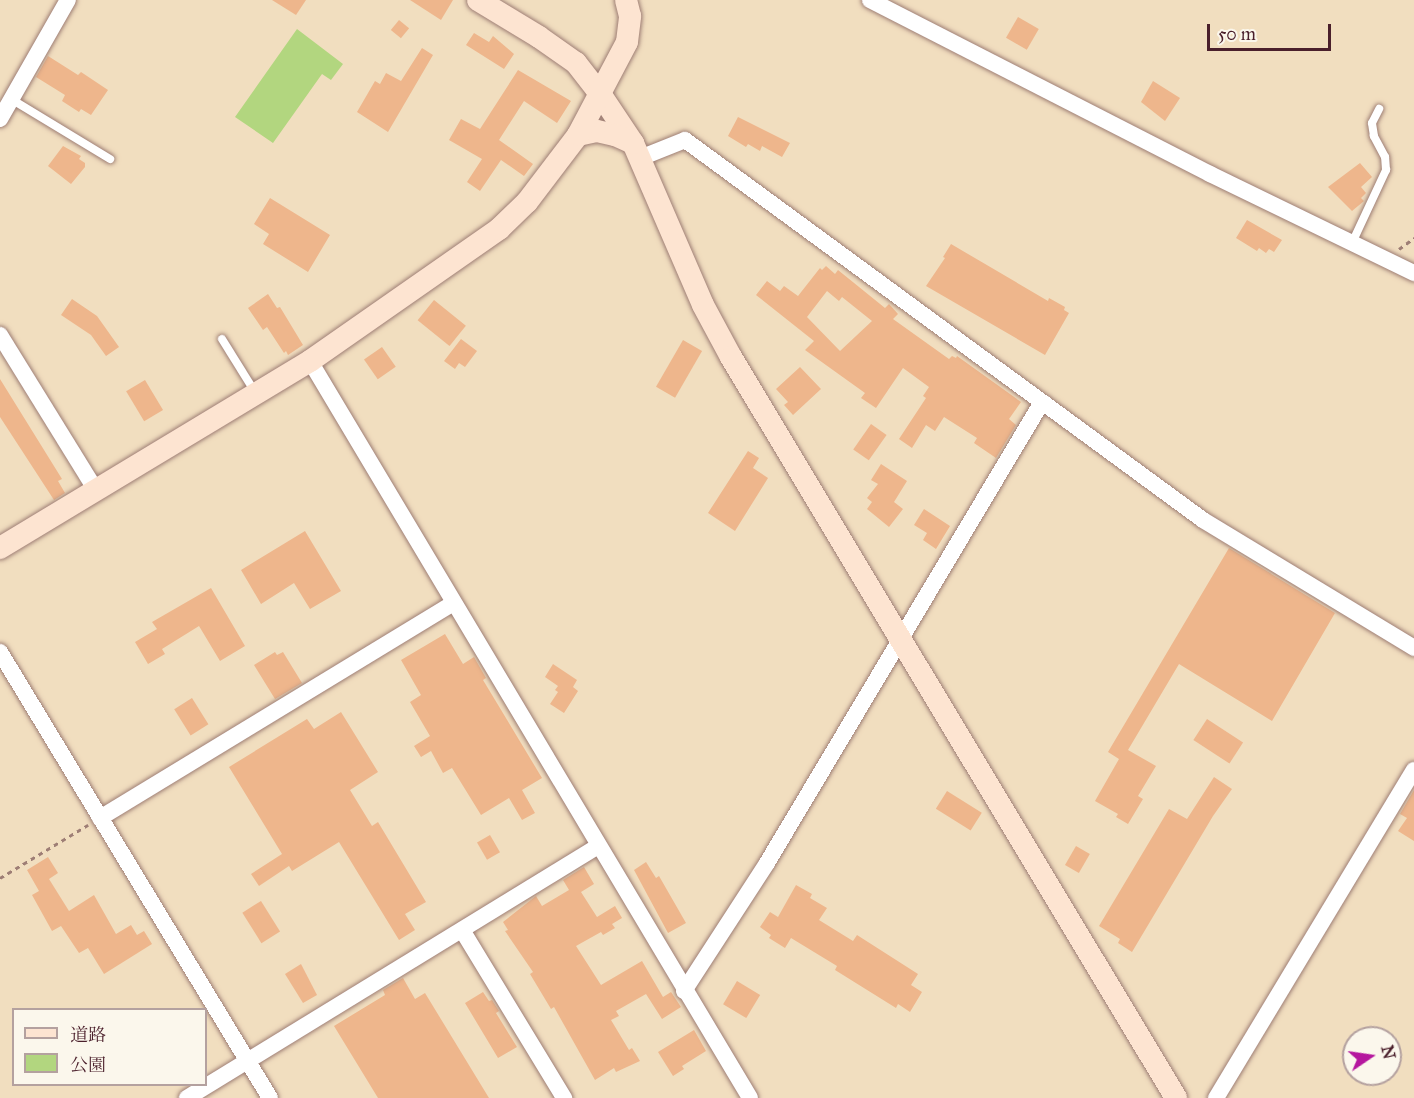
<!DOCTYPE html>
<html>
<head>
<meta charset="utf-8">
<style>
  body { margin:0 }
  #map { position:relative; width:1414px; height:1098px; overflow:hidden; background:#f1debf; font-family:"IM FELL Great Primer","Noto Serif JP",serif }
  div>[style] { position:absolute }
  .green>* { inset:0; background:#b2d67f }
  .building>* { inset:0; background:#eeb68c; transform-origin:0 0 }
  .path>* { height:3px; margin-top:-1.5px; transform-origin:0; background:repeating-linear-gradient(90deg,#9e7e75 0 4.5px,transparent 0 9px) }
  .roads { filter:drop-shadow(0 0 2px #9e7e75) drop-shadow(0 0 2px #9e7e75) }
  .lane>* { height:8px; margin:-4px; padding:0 4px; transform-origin:4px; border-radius:4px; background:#fff }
  .street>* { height:16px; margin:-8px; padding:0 8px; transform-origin:8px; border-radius:8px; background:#fff }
  .secondary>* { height:22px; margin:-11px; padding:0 11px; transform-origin:11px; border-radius:11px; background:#fde4d1 }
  span { translate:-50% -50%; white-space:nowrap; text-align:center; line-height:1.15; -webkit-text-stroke:4.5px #fbf7ec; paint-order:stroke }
  .legend { position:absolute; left:12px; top:1008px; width:195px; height:78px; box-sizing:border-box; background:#fbf7ec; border:2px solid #b4a19f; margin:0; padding:8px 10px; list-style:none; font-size:18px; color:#4a1f2b }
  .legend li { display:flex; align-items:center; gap:12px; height:30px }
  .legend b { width:30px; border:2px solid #b4a19f }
  .north { position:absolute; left:1342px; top:1026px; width:60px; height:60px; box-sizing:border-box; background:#fbf7ec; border:2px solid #b4a19f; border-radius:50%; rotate:77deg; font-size:16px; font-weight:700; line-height:24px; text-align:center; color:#4a1f2b }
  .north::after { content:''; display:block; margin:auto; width:21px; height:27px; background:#b5179e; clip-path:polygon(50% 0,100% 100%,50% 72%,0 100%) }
  .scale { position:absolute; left:1207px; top:24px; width:124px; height:27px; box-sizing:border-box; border:3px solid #4a1f2b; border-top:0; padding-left:8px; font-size:18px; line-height:21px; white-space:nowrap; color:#4a1f2b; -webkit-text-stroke:4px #fbf7ec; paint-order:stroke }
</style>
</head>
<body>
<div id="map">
  <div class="green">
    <i style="clip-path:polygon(297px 29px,343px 64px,331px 80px,322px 74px,273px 143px,235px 117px)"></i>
  </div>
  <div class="building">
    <i style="clip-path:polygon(272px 0,306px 0,296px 15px)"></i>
    <i style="clip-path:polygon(410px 0,453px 0,441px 20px)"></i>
    <i style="left:1018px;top:17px;width:24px;height:24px;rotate:30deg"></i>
    <i style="left:399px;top:20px;width:13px;height:13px;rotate:39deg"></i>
    <i style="clip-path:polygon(474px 33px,489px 42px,493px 36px,514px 54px,504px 69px,466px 45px)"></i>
    <i style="clip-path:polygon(422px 48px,433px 55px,388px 132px,357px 112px,375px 81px,380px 84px,386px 73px,401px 81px)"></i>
    <i style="clip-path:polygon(48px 56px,78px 75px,81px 72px,108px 90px,91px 115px,81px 109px,79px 112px,62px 101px,65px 95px,36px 77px)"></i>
    <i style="clip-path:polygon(518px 70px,571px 101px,557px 123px,524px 101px,499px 140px,533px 164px,524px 176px,501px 160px,480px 191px,467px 182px,482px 159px,449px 140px,461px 119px,480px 129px)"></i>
    <i style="clip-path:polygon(1153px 81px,1180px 98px,1165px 121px,1141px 102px)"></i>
    <i style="clip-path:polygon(738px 117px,790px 143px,782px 157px,762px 146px,760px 151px,748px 144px,746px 147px,728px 136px)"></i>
    <i style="clip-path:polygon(63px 146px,81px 156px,79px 159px,85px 163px,85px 167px,71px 184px,48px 166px)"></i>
    <i style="clip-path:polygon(1360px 163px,1372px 177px,1361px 187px,1366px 193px,1361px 198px,1364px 201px,1352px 211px,1328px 187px)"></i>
    <i style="clip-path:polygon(270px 198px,330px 235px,308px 272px,263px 244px,269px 234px,254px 224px)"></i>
    <i style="clip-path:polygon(1247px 220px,1282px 240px,1274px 252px,1269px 249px,1266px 253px,1259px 248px,1257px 251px,1236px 238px)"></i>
    <i style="clip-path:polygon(951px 244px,1048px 301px,1049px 298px,1065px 307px,1064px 310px,1069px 313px,1045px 355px,926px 286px,945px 258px,943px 257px)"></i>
    <i style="clip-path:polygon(evenodd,826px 266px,835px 274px,838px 270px,885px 308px,889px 304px,898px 314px,893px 319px,949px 359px,952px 356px,956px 358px,957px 356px,1021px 402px,1009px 419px,1016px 425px,996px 458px,974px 443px,977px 438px,944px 417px,935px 431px,926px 425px,912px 448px,899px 439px,926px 398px,923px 396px,929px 387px,903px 368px,876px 408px,861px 398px,865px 393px,805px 350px,814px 341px,756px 295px,767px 281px,780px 291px,784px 286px,798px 296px,820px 268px,822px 270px,826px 266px,827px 291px,839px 301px,842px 297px,872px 321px,840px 351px,807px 317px,827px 291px)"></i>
    <i style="clip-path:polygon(268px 294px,277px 308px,280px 307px,303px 345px,288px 355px,286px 351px,284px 353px,267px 327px,263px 330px,248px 308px)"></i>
    <i style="clip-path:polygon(72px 299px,97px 316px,119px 347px,106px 356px,91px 335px,61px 315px)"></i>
    <i style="left:434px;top:300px;width:41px;height:26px;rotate:39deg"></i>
    <i style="clip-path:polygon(461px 339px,477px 351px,465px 367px,459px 363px,455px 369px,444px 361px)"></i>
    <i style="left:683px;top:340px;width:22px;height:54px;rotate:30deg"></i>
    <i style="left:382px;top:347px;width:24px;height:22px;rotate:55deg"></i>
    <i style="clip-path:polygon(800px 367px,821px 389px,793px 415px,784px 405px,788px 402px,776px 389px)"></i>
    <i style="clip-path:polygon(0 379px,62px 479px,58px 481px,65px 493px,54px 500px,0 417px)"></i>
    <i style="left:145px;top:380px;width:35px;height:22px;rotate:59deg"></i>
    <i style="left:871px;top:424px;width:19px;height:31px;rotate:35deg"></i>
    <i style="clip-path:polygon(748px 451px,759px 458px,753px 468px,768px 478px,735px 531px,708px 513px)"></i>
    <i style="clip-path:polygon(881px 464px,907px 481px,894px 502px,903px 509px,889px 527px,867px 509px,872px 502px,867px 498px,878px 484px,871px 480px)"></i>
    <i style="clip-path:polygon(924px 509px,950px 526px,936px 549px,923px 540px,927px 533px,914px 525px)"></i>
    <i style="clip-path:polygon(305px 531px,341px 591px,310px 609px,294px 583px,261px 604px,241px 570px)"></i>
    <i style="clip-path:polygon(1229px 548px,1335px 613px,1272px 721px,1179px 664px,1128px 750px,1156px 766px,1138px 796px,1143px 799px,1128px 824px,1116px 817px,1118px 814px,1095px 801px,1119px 759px,1108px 752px)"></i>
    <i style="clip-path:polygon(211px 588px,245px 646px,220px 661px,199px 626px,162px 649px,165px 654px,148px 664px,135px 642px,157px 629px,152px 622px)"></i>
    <i style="clip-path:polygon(445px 634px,463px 664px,474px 657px,486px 678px,483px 680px,542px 778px,522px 790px,535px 813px,522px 820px,509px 798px,481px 815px,452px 768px,443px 773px,431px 751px,421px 757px,414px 746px,430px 736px,410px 702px,421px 695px,401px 660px)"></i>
    <i style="clip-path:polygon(275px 652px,277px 655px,283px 652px,302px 683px,275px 699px,254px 665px)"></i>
    <i style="clip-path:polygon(553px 664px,577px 680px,573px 687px,578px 691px,564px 713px,550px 704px,558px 692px,555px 690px,558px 686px,545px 677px)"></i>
    <i style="left:192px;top:698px;width:31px;height:21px;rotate:58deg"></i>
    <i style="clip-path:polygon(341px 712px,378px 772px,350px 790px,372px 826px,378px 822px,426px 902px,405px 914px,415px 930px,399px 940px,339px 842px,292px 871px,289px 866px,259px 886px,251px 874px,282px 854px,229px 767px,307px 719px,314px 729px)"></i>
    <i style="left:1207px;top:719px;width:43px;height:25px;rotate:33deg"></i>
    <i style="clip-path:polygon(1214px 777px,1232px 789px,1213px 816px,1132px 952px,1118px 943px,1120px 939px,1099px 926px,1169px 809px,1187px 819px)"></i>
    <i style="clip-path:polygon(1414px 790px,1414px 841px,1398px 831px,1407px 818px,1400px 814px)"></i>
    <i style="left:947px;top:791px;width:41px;height:21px;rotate:32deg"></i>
    <i style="left:490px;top:835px;width:20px;height:15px;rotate:60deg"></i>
    <i style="left:1076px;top:846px;width:16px;height:22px;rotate:30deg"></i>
    <i style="clip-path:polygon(48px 857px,58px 873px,49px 879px,69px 911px,94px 895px,116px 934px,131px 925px,137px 935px,144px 931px,152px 944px,104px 974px,88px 948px,79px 953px,61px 926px,52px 931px,32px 895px,39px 891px,27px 870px)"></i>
    <i style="clip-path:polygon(646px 862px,656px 878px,659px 876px,686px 923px,668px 933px,634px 870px)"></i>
    <i style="clip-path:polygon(584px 867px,594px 884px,581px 892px,597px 917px,615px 906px,622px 918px,612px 924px,615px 928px,603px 935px,601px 932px,576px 946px,601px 985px,642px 961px,663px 997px,671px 992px,681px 1007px,662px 1019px,646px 994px,616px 1011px,619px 1016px,611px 1020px,629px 1050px,632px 1048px,640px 1061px,616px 1072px,614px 1068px,595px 1080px,554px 1007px,551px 1009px,530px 974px,533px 972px,505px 931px,508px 930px,503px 922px,536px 896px,542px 906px,569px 890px,563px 880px)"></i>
    <i style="clip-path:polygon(796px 885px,812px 894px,810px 898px,827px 908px,819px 920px,853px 941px,857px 935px,918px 974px,911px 985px,922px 992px,910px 1012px,898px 1004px,896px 1008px,835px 970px,837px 966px,791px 938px,785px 948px,769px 938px,771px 935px,760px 927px,770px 912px,778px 917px)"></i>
    <i style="left:261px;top:901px;width:36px;height:22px;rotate:58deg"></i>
    <i style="clip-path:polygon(301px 964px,317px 995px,303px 1003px,285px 974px)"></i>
    <i style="clip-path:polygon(403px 978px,415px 999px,425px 993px,489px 1098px,378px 1098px,334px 1026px,385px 995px,383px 990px)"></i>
    <i style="left:737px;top:981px;width:27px;height:27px;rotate:31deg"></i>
    <i style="clip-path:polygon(483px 992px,489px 1001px,492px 1000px,499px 1011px,496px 1013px,517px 1047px,498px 1058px,465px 1003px)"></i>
    <i style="clip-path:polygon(694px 1030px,706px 1051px,682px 1066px,684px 1069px,673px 1076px,658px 1052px)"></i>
  </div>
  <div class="path">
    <i style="left:1399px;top:249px;width:19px;rotate:-36deg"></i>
    <i style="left:0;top:878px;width:103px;rotate:-31.1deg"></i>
  </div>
  <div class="roads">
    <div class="lane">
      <i style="left:11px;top:99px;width:116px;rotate:31.2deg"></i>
      <i style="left:1352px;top:243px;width:81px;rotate:-65deg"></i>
      <i style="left:1386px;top:170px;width:13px;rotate:-94deg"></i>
      <i style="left:1385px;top:157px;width:24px;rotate:-118deg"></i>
      <i style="left:1374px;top:136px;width:13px;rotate:-99deg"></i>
      <i style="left:1372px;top:123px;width:16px;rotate:-63deg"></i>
      <i style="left:222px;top:339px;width:62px;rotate:58.1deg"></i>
    </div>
    <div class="street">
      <i style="left:870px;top:0;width:382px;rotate:27.1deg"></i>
      <i style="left:1210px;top:174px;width:227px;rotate:25.9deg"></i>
      <i style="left:0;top:119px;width:137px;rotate:-60.3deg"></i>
      <i style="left:640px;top:158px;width:48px;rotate:-21.8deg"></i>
      <i style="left:685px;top:140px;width:642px;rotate:36.26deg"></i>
      <i style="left:1203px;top:520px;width:247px;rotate:31.2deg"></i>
      <i style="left:0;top:335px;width:181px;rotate:58.3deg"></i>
      <i style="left:310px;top:361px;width:858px;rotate:59.16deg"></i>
      <i style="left:0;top:652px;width:521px;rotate:58.81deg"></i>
      <i style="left:100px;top:818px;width:413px;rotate:-31.3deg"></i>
      <i style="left:462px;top:930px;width:197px;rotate:58.7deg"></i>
      <i style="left:684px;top:991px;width:153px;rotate:-57deg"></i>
      <i style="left:767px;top:863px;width:537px;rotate:-59.18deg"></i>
      <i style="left:187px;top:1098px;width:482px;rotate:-31.5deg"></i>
      <i style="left:1216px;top:1098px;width:383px;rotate:-58.9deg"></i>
    </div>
    <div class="secondary">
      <i style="left:478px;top:0;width:71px;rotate:31.2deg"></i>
      <i style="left:539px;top:37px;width:45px;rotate:35.1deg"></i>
      <i style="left:576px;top:63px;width:37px;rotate:52deg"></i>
      <i style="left:599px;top:92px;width:61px;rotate:56.3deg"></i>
      <i style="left:633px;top:143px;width:176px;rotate:66.6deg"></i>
      <i style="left:703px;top:305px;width:59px;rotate:61.7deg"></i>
      <i style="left:731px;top:357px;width:864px;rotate:59.01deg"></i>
      <i style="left:578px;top:135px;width:19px;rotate:-12deg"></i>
      <i style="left:597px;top:131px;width:18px;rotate:13deg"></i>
      <i style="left:615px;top:135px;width:20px;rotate:24deg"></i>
      <i style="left:0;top:548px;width:362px;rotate:-31.1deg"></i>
      <i style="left:310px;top:361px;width:231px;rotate:-34.9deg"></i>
      <i style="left:499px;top:229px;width:39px;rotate:-44deg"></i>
      <i style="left:527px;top:202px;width:84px;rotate:-52.7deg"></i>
      <i style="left:578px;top:135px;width:105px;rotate:-62.2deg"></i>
      <i style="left:627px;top:42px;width:26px;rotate:-83deg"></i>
      <i style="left:630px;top:16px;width:16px;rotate:-104deg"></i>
    </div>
  </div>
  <ul class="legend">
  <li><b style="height:8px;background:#fde4d1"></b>道路</li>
  <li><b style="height:16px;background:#b2d67f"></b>公園</li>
  </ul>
  <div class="north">N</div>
  <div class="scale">50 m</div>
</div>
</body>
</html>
